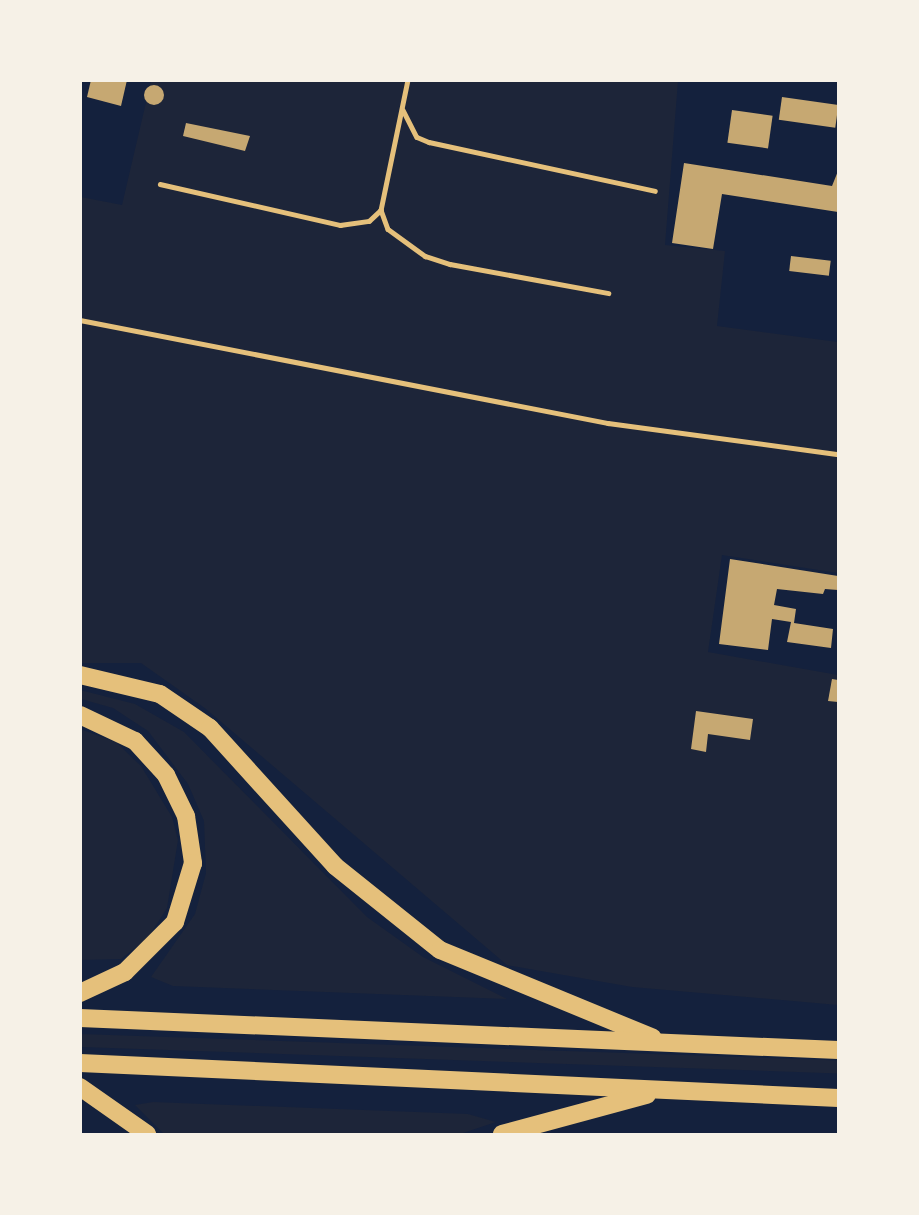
<!DOCTYPE html>
<html>
<head>
<meta charset="utf-8">
<style>
  body { margin:0 }
  #map { position:relative; width:919px; height:1215px; overflow:hidden; background:#14213d; font-family:Poppins,sans-serif }
  div>[style] { position:absolute }
  .green>* { inset:0; background:#1d2539; transform-origin:0 0 }
  .building>* { inset:0; background:#c6a872; transform-origin:0 0 }
  .round { border-radius:50% }
  .path>* { height:4.5px; margin:-2.25px; padding:0 2.25px; transform-origin:2.25px; border-radius:2.25px; background:#e5c07b }
  .primary>* { height:18px; margin:-9px; padding:0 9px; transform-origin:9px; border-radius:9px; background:#e5c07b }
  span { translate:-50% -50%; white-space:nowrap; text-align:center; line-height:1.15; -webkit-text-stroke:6px #f6f1e7; paint-order:stroke }
  .frame { position:absolute; inset:0; border:82px solid #f6f1e7; pointer-events:none }
</style>
</head>
<body>
<div id="map">
  <div class="green">
    <i style="clip-path:polygon(151px 81px,678px 81px,665px 245px,725px 251px,717px 326px,838px 342px,838px 573px,722px 555px,708px 652px,838px 675px,838px 1005px,632px 987px,507px 965px,206px 709px,141px 663px,81px 663px,81px 197px,122px 205px)"></i>
    <i style="clip-path:polygon(80px 690px,135px 704px,184px 732px,367px 917px,423px 957px,507px 999px,173px 986px,151px 977px,195px 914px,206px 873px,204px 821px,188px 784px,148px 731px,113px 708px,81px 699px)"></i>
    <i style="clip-path:polygon(80px 729px,116px 742px,141px 766px,172px 817px,178px 840px,167px 908px,148px 938px,121px 959px,81px 960px)"></i>
    <i style="left:81px;top:1034px;width:758px;height:13px;rotate:2deg"></i>
    <i style="clip-path:polygon(153px 1102px,468px 1114px,496px 1122px,460px 1134px,164px 1134px,135px 1105px)"></i>
  </div>
  <div class="building">
    <i style="clip-path:polygon(91px 80px,127px 80px,121px 106px,87px 97px)"></i>
    <i class="round" style="left:144px;top:85px;width:20px;height:20px"></i>
    <i style="left:782px;top:97px;width:57px;height:23px;rotate:8deg"></i>
    <i style="left:732px;top:110px;width:41px;height:33px;rotate:8deg"></i>
    <i style="clip-path:polygon(186px 123px,250px 136px,245px 151px,183px 136px)"></i>
    <i style="clip-path:polygon(684px 163px,832px 186px,838px 171px,838px 212px,722px 194px,713px 249px,672px 243px)"></i>
    <i style="left:791px;top:256px;width:40px;height:15px;rotate:7deg"></i>
    <i style="clip-path:polygon(730px 559px,838px 576px,838px 590px,825px 589px,823px 594px,777px 589px,774px 605px,796px 609px,794px 623px,833px 629px,831px 648px,787px 642px,791px 622px,772px 619px,768px 650px,719px 644px)"></i>
    <i style="clip-path:polygon(832px 679px,838px 680px,838px 702px,828px 701px)"></i>
    <i style="clip-path:polygon(696px 711px,753px 719px,750px 740px,708px 734px,706px 752px,691px 749px)"></i>
  </div>
  <div class="path">
    <i style="left:408px;top:80px;width:133px;rotate:101.7deg"></i>
    <i style="left:381px;top:210px;width:20px;rotate:70deg"></i>
    <i style="left:388px;top:229px;width:46px;rotate:36.1deg"></i>
    <i style="left:425px;top:256px;width:26px;rotate:18deg"></i>
    <i style="left:450px;top:264px;width:161px;rotate:10.4deg"></i>
    <i style="left:403px;top:110px;width:30px;rotate:63deg"></i>
    <i style="left:417px;top:137px;width:13px;rotate:23deg"></i>
    <i style="left:429px;top:142px;width:231px;rotate:12.2deg"></i>
    <i style="left:160px;top:184px;width:185px;rotate:12.8deg"></i>
    <i style="left:340px;top:225px;width:29px;rotate:-8deg"></i>
    <i style="left:369px;top:221px;width:16px;rotate:-43deg"></i>
    <i style="left:80px;top:320px;width:538px;rotate:11.04deg"></i>
    <i style="left:608px;top:423px;width:232px;rotate:7.7deg"></i>
  </div>
  <div class="primary">
    <i style="left:80px;top:675px;width:82px;rotate:13.4deg"></i>
    <i style="left:160px;top:694px;width:60px;rotate:34.2deg"></i>
    <i style="left:210px;top:728px;width:186px;rotate:47.8deg"></i>
    <i style="left:335px;top:866px;width:134px;rotate:38.7deg"></i>
    <i style="left:440px;top:950px;width:230px;rotate:22.4deg"></i>
    <i style="left:80px;top:715px;width:61px;rotate:25.3deg"></i>
    <i style="left:135px;top:741px;width:46px;rotate:47.6deg"></i>
    <i style="left:166px;top:775px;width:46px;rotate:64deg"></i>
    <i style="left:186px;top:816px;width:48px;rotate:81.5deg"></i>
    <i style="left:193px;top:863px;width:62px;rotate:107deg"></i>
    <i style="left:175px;top:922px;width:71px;rotate:135deg"></i>
    <i style="left:125px;top:972px;width:50px;rotate:155deg"></i>
    <i style="left:80px;top:1018px;width:759px;rotate:2.42deg"></i>
    <i style="left:80px;top:1063px;width:759px;rotate:2.64deg"></i>
    <i style="left:80px;top:1087px;width:82px;rotate:35deg"></i>
    <i style="left:502px;top:1134px;width:150px;rotate:-15.1deg"></i>
  </div>
  <div class="frame"></div>
</div>
</body>
</html>
